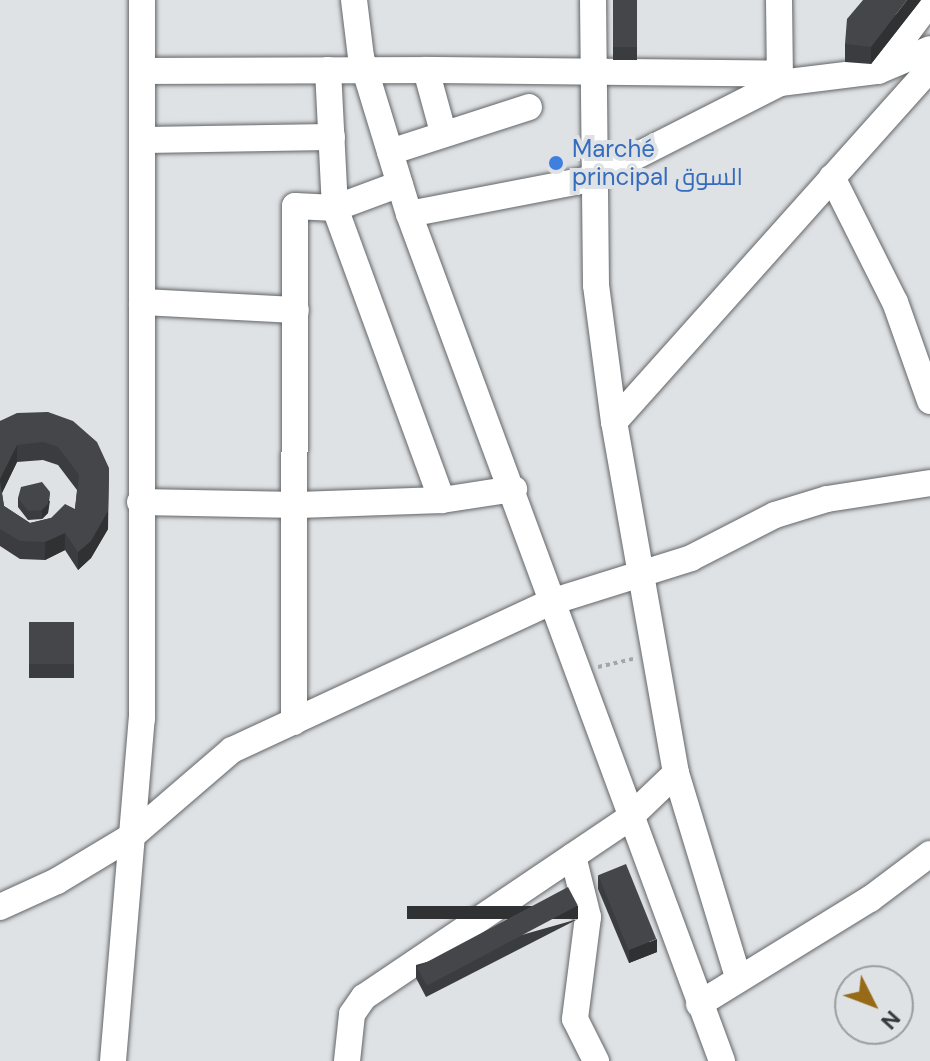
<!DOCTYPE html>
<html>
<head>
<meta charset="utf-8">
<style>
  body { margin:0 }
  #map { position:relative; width:930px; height:1061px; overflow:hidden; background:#dfe2e5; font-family:"DM Sans",Cairo,sans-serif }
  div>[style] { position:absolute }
  .path>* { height:4px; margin-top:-2px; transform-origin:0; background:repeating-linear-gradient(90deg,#a3a5a7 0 4px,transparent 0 8px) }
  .roads { filter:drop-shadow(0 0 2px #636668) drop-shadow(0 0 2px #636668) }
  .minor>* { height:26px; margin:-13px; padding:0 13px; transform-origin:13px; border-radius:13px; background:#fff }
  .wall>* { inset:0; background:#3a3c3f; transform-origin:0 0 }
  .shaded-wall>* { inset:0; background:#303133; transform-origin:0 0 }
  .building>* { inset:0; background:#444649; transform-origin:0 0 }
  .dots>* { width:22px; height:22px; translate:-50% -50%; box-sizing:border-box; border:4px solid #dfe2e5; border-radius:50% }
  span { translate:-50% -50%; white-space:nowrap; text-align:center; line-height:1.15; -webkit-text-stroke:8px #dfe2e5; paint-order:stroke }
  .shop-label { font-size:24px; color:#366cbe }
  .left { translate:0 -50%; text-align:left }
  .north { position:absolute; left:834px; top:965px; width:80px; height:80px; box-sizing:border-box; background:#dfe2e5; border:2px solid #9b9ea0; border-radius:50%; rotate:132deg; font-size:22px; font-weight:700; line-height:32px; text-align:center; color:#363738 }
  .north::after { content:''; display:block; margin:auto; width:28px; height:36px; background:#976a18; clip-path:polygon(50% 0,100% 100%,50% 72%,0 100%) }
</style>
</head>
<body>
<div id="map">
  <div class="path">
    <i style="left:598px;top:667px;width:36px;rotate:-13deg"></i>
  </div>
  <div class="roads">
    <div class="minor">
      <i style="left:354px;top:0;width:57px;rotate:83deg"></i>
      <i style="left:361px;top:57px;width:164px;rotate:73deg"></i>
      <i style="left:409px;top:214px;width:903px;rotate:69.72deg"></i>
      <i style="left:779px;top:0;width:83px;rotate:89.3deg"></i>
      <i style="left:880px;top:69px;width:84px;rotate:-53.3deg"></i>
      <i style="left:328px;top:70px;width:138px;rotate:87.1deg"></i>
      <i style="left:335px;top:208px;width:311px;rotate:69.9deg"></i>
      <i style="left:144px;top:71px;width:282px;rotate:-0.2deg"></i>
      <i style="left:443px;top:132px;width:64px;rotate:-105.3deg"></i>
      <i style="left:426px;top:70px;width:353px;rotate:0.6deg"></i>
      <i style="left:143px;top:140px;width:189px;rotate:-0.9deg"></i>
      <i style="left:390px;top:152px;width:146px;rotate:-17.9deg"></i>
      <i style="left:832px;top:177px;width:140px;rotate:63.3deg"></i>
      <i style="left:895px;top:302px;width:105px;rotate:70.5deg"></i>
      <i style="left:409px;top:214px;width:185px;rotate:-10.9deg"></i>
      <i style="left:591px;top:179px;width:212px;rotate:-26.9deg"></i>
      <i style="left:780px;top:83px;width:99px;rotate:-7deg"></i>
      <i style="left:878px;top:71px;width:56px;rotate:-22.9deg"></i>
      <i style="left:142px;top:302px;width:154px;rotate:3deg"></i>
      <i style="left:614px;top:422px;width:475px;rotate:-48.2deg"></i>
      <i style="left:140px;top:502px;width:158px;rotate:1.1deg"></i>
      <i style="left:298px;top:505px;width:144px;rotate:-2deg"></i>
      <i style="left:442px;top:500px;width:73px;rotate:-8.7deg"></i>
      <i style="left:294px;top:722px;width:516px;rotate:-89.89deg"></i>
      <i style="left:295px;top:206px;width:40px;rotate:2.9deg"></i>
      <i style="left:335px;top:208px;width:69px;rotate:-20.3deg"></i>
      <i style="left:676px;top:773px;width:213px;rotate:73.1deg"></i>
      <i style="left:573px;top:856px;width:63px;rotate:76.2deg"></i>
      <i style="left:588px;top:917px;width:103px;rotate:97.3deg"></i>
      <i style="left:575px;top:1019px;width:47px;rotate:63.4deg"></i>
      <i style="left:0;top:907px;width:63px;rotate:-24.5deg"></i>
      <i style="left:57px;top:881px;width:87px;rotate:-31deg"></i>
      <i style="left:132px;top:836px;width:132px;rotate:-40.7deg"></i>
      <i style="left:232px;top:750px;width:352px;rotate:-24.9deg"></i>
      <i style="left:551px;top:602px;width:147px;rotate:-17.4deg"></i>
      <i style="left:691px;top:558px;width:94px;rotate:-27.1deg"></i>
      <i style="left:775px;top:515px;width:54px;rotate:-17.1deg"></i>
      <i style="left:827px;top:499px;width:104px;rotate:-8.8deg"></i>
      <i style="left:699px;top:1004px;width:201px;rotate:-31.6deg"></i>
      <i style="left:870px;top:899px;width:75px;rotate:-36.9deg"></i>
      <i style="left:113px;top:1061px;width:343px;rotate:-85.2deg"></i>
      <i style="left:142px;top:719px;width:719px;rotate:-90deg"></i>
      <i style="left:347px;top:1061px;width:47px;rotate:-83.9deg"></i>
      <i style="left:352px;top:1014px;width:21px;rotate:-55deg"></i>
      <i style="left:364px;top:997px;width:320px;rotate:-34deg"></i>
      <i style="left:629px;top:818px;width:65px;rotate:-43.8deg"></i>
      <i style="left:676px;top:773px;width:356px;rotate:-100deg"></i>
      <i style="left:614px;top:422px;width:138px;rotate:-97.5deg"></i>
      <i style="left:596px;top:285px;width:285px;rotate:-90.6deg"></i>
    </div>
  </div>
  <div class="wall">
    <i style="left:613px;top:0;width:24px;height:60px"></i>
    <i style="clip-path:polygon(921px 0,871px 64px,845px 62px,845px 44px)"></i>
    <i style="clip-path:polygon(evenodd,48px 412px,108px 529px,91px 558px,78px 570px,65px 550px,45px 560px,20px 559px,0 546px,0 421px,48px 412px,43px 460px,58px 465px,77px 490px,75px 509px,51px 518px,30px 523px,4px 506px,2px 493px,17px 462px,43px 460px)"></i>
    <i style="clip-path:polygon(18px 498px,50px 501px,48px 513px,42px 519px,28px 520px,18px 507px)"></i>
    <i style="left:29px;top:622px;width:45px;height:56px"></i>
    <i style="clip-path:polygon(598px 875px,657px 952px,629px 963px,598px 889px)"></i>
    <i style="clip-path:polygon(578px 919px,426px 997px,416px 978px,416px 965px)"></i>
  </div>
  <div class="shaded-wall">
    <i style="clip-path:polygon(907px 0,921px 0,871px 64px,871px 47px)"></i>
    <i style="clip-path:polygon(17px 445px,17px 462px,0 497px,0 479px)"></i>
    <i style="clip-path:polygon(109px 468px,108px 529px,91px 558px,78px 570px,78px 552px)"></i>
    <i style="clip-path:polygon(50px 492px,48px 513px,42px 519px,42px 510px)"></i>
    <i style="clip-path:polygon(65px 533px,65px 550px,45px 560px,45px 542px)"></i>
    <i style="left:578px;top:906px;width:13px;height:171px;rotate:90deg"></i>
    <i style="clip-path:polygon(657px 939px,657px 952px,629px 963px,629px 950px)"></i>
  </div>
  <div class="building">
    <i style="left:613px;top:0;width:24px;height:47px"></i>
    <i style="clip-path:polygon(863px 0,907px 0,871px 47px,845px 44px,847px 19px)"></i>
    <i style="clip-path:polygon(48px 412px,73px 421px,97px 442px,109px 468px,108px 511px,91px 541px,78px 552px,65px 533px,45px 542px,20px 541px,0 529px,0 481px,4px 506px,30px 523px,51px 518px,65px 504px,75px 509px,79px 475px,58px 447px,43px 442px,17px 445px,0 479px,0 421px,17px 413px)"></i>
    <i style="clip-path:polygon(42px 482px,50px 492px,48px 504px,42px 510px,28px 511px,18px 498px,21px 487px)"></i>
    <i style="left:29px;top:622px;width:45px;height:42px"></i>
    <i style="left:626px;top:864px;width:81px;height:30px;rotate:68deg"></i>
    <i style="left:568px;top:887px;width:21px;height:171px;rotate:62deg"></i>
  </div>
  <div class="dots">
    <i style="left:556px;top:163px;background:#3f7fe0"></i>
  </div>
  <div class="shop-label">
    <span class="left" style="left:572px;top:163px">Marché<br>principal السوق</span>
  </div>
  <div class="north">N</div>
</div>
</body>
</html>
